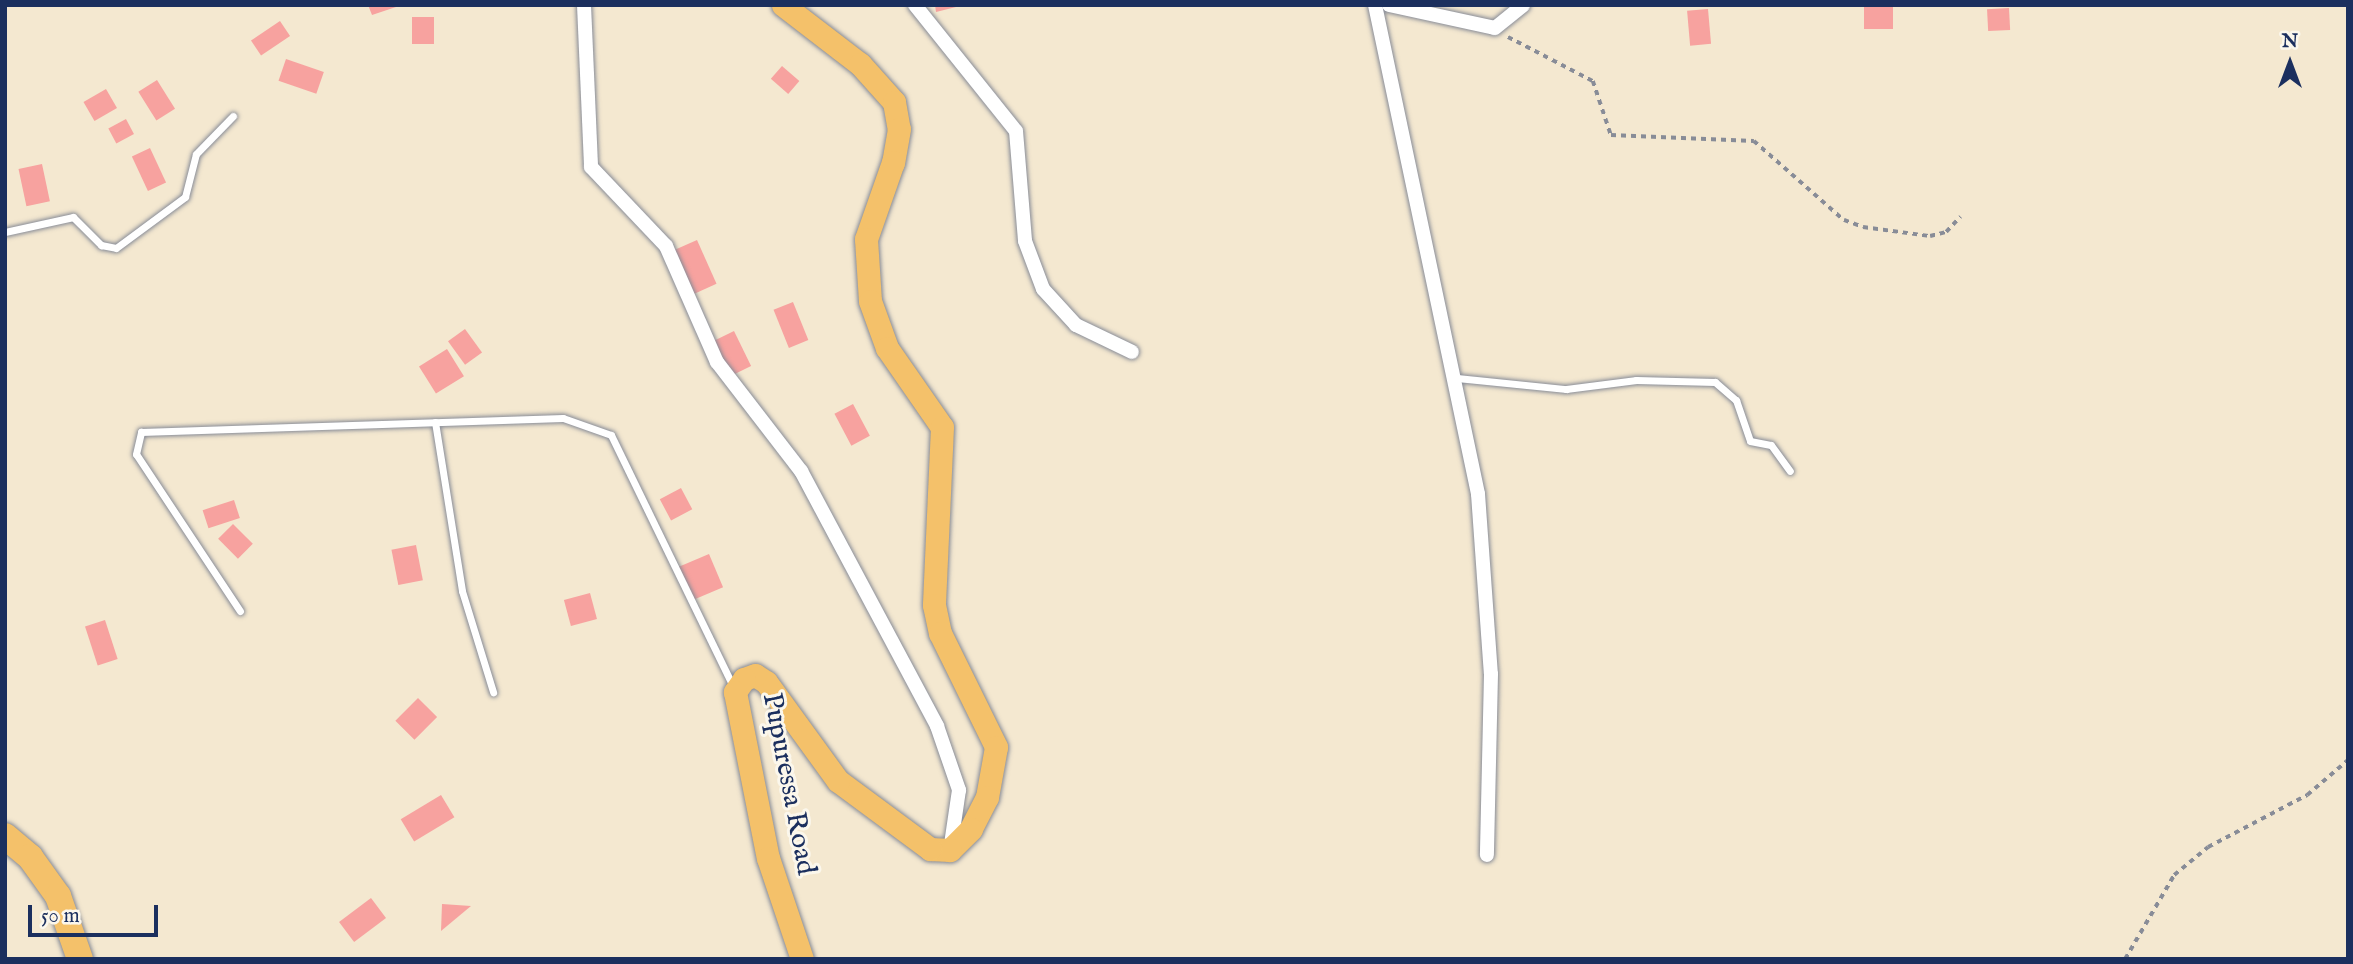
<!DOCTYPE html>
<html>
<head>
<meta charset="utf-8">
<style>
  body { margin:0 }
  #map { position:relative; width:2353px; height:964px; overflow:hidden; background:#f4e8d0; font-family:"IM FELL English",serif }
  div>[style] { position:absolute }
  .building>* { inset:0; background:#f7a29f; transform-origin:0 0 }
  .path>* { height:3.5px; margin-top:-1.75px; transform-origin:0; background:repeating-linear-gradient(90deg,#888c97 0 5px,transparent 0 10px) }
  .roads { filter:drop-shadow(0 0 2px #888c97) drop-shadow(0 0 2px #888c97) }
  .lane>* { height:7px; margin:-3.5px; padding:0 3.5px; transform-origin:3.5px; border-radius:3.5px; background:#fff }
  .street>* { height:14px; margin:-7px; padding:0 7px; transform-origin:7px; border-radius:7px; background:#fff }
  .primary>* { height:23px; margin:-11.5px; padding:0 11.5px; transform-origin:11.5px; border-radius:11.5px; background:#f4c16a }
  .highway>* { height:26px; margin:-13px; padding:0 13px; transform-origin:13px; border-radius:13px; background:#f4c16a }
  span { translate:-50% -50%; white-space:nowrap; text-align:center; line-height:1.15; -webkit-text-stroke:6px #fbf7ec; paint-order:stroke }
  .street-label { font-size:28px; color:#1b2f5e }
  .frame { position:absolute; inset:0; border:7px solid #1b2f5e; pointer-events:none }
  .north { position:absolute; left:2255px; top:28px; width:70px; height:70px; -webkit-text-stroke:5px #fbf7ec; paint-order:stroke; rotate:0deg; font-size:19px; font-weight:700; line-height:28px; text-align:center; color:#1b2f5e }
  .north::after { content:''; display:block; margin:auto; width:24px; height:32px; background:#1b2f5e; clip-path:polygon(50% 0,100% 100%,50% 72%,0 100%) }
  .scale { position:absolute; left:28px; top:905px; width:130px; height:32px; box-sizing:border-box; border:4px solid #1b2f5e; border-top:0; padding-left:9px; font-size:21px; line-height:24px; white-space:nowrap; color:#1b2f5e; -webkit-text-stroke:5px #fbf7ec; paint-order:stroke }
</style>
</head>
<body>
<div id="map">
  <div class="building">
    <i style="clip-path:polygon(368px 5px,399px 5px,399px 6px,372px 15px)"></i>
    <i style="clip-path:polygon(935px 5px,960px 5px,960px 6px,936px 12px)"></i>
    <i style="left:1864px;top:5px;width:29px;height:24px"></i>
    <i style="left:2009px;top:8px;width:22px;height:22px;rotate:87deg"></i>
    <i style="left:1708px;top:9px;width:35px;height:21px;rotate:85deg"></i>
    <i style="left:412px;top:17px;width:22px;height:27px"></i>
    <i style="left:280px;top:21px;width:18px;height:35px;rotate:56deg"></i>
    <i style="left:286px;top:59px;width:40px;height:23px;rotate:19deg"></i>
    <i style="left:782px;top:66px;width:23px;height:17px;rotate:41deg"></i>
    <i style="left:157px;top:80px;width:34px;height:22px;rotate:58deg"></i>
    <i style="left:106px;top:89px;width:22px;height:26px;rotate:60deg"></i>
    <i style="left:126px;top:119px;width:17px;height:20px;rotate:62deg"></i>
    <i style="left:150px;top:148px;width:38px;height:20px;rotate:65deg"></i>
    <i style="left:42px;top:164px;width:38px;height:24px;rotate:78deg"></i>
    <i style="left:697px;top:240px;width:48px;height:26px;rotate:66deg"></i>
    <i style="left:793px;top:302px;width:41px;height:21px;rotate:68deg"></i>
    <i style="left:465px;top:329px;width:29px;height:21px;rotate:54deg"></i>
    <i style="left:734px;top:331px;width:39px;height:25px;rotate:64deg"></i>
    <i style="left:447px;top:349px;width:32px;height:33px;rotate:58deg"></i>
    <i style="left:853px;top:404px;width:36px;height:21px;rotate:62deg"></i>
    <i style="left:681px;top:488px;width:24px;height:24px;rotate:62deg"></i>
    <i style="left:234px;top:500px;width:19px;height:33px;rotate:72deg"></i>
    <i style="left:233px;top:524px;width:28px;height:21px;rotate:45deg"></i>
    <i style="left:416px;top:545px;width:36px;height:25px;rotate:79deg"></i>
    <i style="left:709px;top:554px;width:36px;height:34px;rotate:67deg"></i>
    <i style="left:590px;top:593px;width:27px;height:27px;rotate:75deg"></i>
    <i style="left:105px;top:620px;width:41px;height:21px;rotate:72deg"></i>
    <i style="left:418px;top:698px;width:27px;height:32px;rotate:45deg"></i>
    <i style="left:441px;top:795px;width:26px;height:47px;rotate:59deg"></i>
    <i style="left:371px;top:898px;width:25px;height:40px;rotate:53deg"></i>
    <i style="clip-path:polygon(442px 904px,471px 906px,441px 931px)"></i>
  </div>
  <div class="path">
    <i style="left:1508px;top:37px;width:96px;rotate:27.4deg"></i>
    <i style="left:1593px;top:81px;width:57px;rotate:71.6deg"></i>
    <i style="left:1611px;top:135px;width:143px;rotate:2.4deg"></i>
    <i style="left:1754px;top:141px;width:120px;rotate:41.3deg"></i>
    <i style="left:1844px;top:220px;width:20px;rotate:20deg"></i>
    <i style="left:1863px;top:227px;width:68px;rotate:7.7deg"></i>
    <i style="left:1930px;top:236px;width:16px;rotate:-14deg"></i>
    <i style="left:1946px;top:232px;width:21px;rotate:-47deg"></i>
    <i style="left:2125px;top:959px;width:97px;rotate:-59.7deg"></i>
    <i style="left:2174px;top:875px;width:44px;rotate:-39.5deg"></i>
    <i style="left:2208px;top:847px;width:112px;rotate:-27.7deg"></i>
    <i style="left:2307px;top:795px;width:54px;rotate:-40.5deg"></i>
  </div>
  <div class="roads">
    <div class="lane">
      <i style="left:5px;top:232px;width:70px;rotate:-12.4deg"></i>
      <i style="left:73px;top:217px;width:40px;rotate:45deg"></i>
      <i style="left:101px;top:245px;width:15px;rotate:11deg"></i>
      <i style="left:116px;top:248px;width:86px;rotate:-36.5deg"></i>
      <i style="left:185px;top:197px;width:44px;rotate:-75.7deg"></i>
      <i style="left:196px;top:154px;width:53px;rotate:-45.8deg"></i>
      <i style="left:1457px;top:378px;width:110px;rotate:5.8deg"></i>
      <i style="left:1566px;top:389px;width:71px;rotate:-7.3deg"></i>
      <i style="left:1636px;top:380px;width:79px;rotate:1.5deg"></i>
      <i style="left:1715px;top:382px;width:28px;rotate:41deg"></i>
      <i style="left:1736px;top:400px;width:43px;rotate:71.1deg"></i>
      <i style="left:1750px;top:441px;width:21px;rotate:11deg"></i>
      <i style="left:1771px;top:445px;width:32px;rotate:54deg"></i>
      <i style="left:435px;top:422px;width:171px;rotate:80.9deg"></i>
      <i style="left:462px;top:591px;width:106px;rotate:72.9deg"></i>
      <i style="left:240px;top:611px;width:188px;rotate:-123.5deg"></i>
      <i style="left:136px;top:454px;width:23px;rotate:-77deg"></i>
      <i style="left:141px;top:432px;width:422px;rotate:-1.9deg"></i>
      <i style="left:563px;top:418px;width:51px;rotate:19.5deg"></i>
      <i style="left:611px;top:435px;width:279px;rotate:64.1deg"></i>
    </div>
    <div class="street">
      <i style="left:584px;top:5px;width:162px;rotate:87.5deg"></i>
      <i style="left:591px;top:167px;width:109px;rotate:46.5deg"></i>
      <i style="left:666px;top:246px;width:127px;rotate:66.3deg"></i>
      <i style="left:717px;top:362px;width:138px;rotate:52.4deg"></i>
      <i style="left:801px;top:471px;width:289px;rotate:61.9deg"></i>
      <i style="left:937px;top:726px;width:68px;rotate:71deg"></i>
      <i style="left:959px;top:790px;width:55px;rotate:98.4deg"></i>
      <i style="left:915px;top:5px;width:161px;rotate:51.3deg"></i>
      <i style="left:1016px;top:131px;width:110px;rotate:85.3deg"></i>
      <i style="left:1025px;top:241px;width:51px;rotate:69.4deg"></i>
      <i style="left:1043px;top:289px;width:49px;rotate:47.5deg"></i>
      <i style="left:1076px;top:325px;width:62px;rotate:25.7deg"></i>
      <i style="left:1375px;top:5px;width:500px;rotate:78.1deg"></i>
      <i style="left:1478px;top:494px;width:180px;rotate:85.9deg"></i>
      <i style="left:1491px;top:674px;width:181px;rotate:91.3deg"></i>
      <i style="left:1389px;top:5px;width:108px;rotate:12.2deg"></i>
      <i style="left:1495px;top:28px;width:36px;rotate:-39deg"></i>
    </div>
    <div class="primary">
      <i style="left:783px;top:5px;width:97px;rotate:37.5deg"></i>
      <i style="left:860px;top:64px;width:51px;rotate:48.2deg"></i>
      <i style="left:894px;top:102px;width:27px;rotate:80deg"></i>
      <i style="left:899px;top:129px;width:34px;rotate:100deg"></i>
      <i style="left:893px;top:162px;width:82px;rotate:109.3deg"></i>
      <i style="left:866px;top:239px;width:62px;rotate:86.3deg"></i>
      <i style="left:870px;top:301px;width:50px;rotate:70.1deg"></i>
      <i style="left:887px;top:348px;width:96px;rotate:55.2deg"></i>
      <i style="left:942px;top:427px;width:178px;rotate:92.6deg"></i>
      <i style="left:934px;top:605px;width:29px;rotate:78deg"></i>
      <i style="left:940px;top:633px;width:127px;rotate:63.8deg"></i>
      <i style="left:996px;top:747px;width:51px;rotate:100.2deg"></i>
      <i style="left:987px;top:797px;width:36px;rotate:117deg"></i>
      <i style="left:971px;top:829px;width:30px;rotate:135deg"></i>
      <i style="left:950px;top:850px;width:20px;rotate:-177deg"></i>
      <i style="left:930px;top:849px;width:114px;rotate:-143.5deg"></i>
      <i style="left:838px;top:781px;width:122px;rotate:-126deg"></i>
      <i style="left:766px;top:682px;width:13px;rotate:-148deg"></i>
      <i style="left:755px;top:675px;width:12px;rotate:160deg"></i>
      <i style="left:744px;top:679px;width:16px;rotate:125deg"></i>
      <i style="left:735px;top:692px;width:169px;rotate:78.8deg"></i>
      <i style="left:768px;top:858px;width:107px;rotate:71.4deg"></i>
    </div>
    <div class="highway">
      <i style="left:5px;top:836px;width:33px;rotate:40deg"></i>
      <i style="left:30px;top:857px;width:48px;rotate:54.3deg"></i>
      <i style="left:58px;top:896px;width:67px;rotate:70.8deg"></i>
    </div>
  </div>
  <div class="street-label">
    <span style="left:788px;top:784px;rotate:79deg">Pupuressa Road</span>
  </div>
  <div class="frame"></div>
  <div class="north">N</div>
  <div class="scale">50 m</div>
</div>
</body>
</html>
